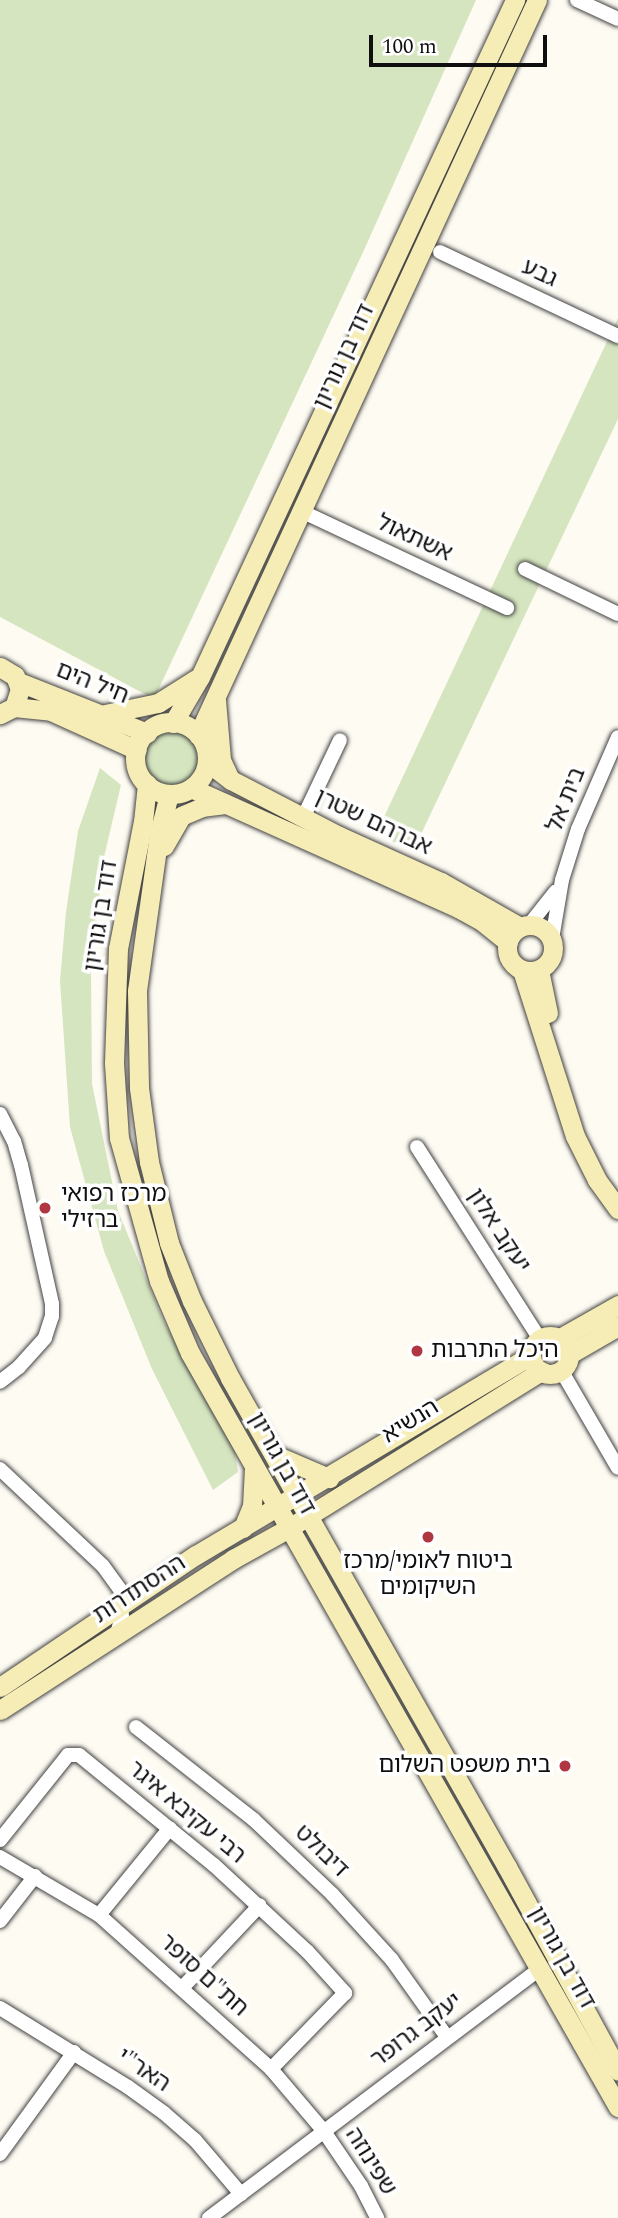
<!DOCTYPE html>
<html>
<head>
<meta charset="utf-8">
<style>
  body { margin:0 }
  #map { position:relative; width:618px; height:2218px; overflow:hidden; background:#fefbf3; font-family:Spectral,"Noto Sans Hebrew",serif }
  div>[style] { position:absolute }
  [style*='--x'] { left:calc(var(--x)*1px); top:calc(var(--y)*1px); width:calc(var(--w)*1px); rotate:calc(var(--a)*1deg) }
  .green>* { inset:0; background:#d5e5bf }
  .round { border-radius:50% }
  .roads { filter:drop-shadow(0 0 2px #424242) drop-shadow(0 0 2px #424242) }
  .street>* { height:14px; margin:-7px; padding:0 7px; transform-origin:7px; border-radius:7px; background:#fff }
  .secondary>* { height:19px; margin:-9.5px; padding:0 9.5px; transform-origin:9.5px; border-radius:9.5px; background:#f6ecb5 }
  .secondary>.ring { margin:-9.5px; padding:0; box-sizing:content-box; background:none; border:19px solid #f6ecb5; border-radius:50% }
  .dots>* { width:19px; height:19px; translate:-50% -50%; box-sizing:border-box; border:4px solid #fff; border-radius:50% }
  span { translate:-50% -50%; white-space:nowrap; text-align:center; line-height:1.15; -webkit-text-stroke:7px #fff; paint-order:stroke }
  .street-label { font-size:23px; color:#0f0f0f }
  .poi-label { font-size:23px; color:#0f0f0f }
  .left { translate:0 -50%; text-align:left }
  .right { translate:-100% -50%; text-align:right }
  .scale { position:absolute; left:369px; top:35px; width:178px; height:32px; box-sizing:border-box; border:4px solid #0f0f0f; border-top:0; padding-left:9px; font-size:21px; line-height:24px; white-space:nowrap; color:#0f0f0f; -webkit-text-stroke:5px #fff; paint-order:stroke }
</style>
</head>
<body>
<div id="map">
  <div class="green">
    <i style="clip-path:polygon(0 0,476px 0,364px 250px,154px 699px,0 617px)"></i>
    <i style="clip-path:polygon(618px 318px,618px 419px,413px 851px,376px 834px)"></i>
    <i class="round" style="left:144px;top:729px;width:58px;height:58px"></i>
    <i style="clip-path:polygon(100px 768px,121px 785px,104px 857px,91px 972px,92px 1084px,118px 1211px,163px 1320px,235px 1452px,238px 1472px,213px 1490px,152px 1369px,104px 1251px,70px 1127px,60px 981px,66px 912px,78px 831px)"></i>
  </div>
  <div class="roads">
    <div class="street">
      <i style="--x:577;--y:0;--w:45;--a:24.9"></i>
      <i style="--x:440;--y:252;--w:197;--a:25.3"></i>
      <i style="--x:301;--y:511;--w:228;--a:25.2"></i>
      <i style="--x:525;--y:569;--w:103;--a:25.8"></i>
      <i style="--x:303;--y:818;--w:86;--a:-64.6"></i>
      <i style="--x:529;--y:925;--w:43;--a:-51.5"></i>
      <i style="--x:552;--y:939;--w:60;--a:-80.4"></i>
      <i style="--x:562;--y:880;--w:53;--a:-72.6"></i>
      <i style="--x:578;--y:829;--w:100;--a:-66.5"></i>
      <i style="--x:0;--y:1114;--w:30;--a:63"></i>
      <i style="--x:14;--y:1141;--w:25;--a:74"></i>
      <i style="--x:21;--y:1165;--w:142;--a:77.4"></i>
      <i style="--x:52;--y:1304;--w:12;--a:90"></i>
      <i style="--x:52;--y:1316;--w:23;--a:108"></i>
      <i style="--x:45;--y:1338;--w:39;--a:132"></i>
      <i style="--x:19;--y:1367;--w:24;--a:142"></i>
      <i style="--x:417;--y:1147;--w:228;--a:57.4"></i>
      <i style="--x:561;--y:1370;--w:113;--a:59.8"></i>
      <i style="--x:0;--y:1469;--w:141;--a:43.3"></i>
      <i style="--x:103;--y:1566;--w:31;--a:54"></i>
      <i style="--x:121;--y:1591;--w:26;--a:88"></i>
      <i style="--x:122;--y:1617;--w:17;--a:107"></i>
      <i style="--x:136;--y:1727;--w:149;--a:38.2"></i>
      <i style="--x:253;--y:1819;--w:109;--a:43.5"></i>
      <i style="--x:332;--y:1894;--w:89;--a:47.7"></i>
      <i style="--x:392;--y:1960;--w:95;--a:54.5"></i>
      <i style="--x:0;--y:1840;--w:109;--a:-51.3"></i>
      <i style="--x:68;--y:1755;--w:11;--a:0"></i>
      <i style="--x:79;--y:1755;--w:174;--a:39.2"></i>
      <i style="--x:214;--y:1865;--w:127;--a:42.8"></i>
      <i style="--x:307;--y:1951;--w:57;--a:47.9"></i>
      <i style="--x:345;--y:1993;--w:106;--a:134.2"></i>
      <i style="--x:0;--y:1857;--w:115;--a:30.4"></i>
      <i style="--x:99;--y:1915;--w:231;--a:41.8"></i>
      <i style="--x:271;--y:2069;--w:80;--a:49.6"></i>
      <i style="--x:323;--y:2130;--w:68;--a:55.8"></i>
      <i style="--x:361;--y:2186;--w:36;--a:63"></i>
      <i style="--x:99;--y:1915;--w:112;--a:-50.8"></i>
      <i style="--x:0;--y:1921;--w:57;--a:-52.1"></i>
      <i style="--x:183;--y:1987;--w:112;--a:-46.8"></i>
      <i style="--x:0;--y:2008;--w:150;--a:31.7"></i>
      <i style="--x:128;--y:2087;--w:44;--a:35.8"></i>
      <i style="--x:164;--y:2113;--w:41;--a:41.1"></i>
      <i style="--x:195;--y:2140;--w:71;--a:49.6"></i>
      <i style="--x:0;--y:2154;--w:126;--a:-54"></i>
      <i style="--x:209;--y:2218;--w:412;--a:-37"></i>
    </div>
    <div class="secondary">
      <i style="--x:0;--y:667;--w:17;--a:31"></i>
      <i style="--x:15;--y:676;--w:14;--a:69"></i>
      <i style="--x:20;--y:689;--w:19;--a:108"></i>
      <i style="--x:14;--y:707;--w:16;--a:153"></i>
      <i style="--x:19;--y:682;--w:138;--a:21.7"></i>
      <i style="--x:216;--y:700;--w:60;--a:85.2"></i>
      <i style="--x:221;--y:760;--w:21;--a:65"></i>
      <i style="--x:14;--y:707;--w:37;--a:6"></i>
      <i style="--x:51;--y:711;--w:94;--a:24.4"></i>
      <i style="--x:105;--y:714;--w:54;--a:-11.7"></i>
      <i style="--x:158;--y:703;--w:45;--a:-32.3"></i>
      <i class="ring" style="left:135px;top:722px;width:53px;height:53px"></i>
      <i style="--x:173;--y:723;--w:53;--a:-59.6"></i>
      <i style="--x:200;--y:677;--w:747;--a:-65.05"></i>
      <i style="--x:198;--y:735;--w:809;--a:-65.24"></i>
      <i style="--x:207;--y:762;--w:30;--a:37"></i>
      <i style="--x:231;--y:780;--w:122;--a:27.4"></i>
      <i style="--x:339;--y:836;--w:112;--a:24.3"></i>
      <i style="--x:441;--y:882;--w:91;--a:29.7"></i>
      <i style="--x:147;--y:784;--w:37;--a:96"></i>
      <i style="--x:143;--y:821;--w:129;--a:101.1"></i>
      <i style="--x:118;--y:948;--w:115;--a:92"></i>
      <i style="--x:114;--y:1063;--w:75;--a:86.2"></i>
      <i style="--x:119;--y:1138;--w:148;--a:74.4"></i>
      <i style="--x:159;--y:1281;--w:78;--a:66.7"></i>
      <i style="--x:190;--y:1353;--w:867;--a:60.42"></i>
      <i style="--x:191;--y:788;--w:293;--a:24.2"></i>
      <i style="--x:458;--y:908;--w:29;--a:29"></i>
      <i style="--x:483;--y:922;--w:32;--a:39"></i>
      <i style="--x:169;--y:794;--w:41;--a:104"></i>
      <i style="--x:159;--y:834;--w:159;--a:98"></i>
      <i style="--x:137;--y:991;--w:97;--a:88.8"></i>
      <i style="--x:139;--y:1088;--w:75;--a:82.3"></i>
      <i style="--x:149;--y:1162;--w:83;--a:76.1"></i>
      <i style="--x:169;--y:1243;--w:62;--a:68.4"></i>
      <i style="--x:192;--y:1301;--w:86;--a:63.7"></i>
      <i style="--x:230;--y:1378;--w:562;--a:60.47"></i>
      <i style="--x:507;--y:1867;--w:232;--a:61.4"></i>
      <i style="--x:164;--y:846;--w:34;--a:-60"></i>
      <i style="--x:181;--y:816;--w:23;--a:-23"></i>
      <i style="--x:202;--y:807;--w:24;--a:-7"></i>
      <i class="ring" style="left:507px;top:925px;width:27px;height:27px"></i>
      <i style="--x:522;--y:970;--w:174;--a:72.3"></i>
      <i style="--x:575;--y:1136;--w:49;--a:63.4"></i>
      <i style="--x:597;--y:1180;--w:36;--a:54"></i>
      <i style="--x:539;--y:970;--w:44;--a:78.2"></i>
      <i class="ring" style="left:531px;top:1336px;width:19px;height:19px"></i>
      <i style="--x:560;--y:1338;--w:67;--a:-29.6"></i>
      <i style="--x:568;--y:1355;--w:58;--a:-30.1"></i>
      <i style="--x:275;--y:1455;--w:59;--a:23.1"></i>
      <i style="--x:243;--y:1528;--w:24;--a:-68"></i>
      <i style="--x:252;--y:1506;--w:37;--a:-87"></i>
      <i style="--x:0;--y:1687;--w:236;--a:-34"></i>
      <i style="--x:196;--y:1555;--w:390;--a:-30.8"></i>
      <i style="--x:0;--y:1710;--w:278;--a:-32.9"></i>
      <i style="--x:233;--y:1559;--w:64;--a:-29"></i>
      <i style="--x:289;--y:1528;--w:297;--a:-31.9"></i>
    </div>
  </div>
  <div class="dots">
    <i style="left:45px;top:1208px;background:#b03642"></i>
    <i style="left:417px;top:1351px;background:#b03642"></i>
    <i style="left:428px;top:1537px;background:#b03642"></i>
    <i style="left:565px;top:1766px;background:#b03642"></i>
  </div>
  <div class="street-label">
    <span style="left:539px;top:274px;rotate:25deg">גבע</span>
    <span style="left:345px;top:357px;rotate:-65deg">דוד בן גוריון</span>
    <span style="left:414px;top:539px;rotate:25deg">אשתאול</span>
    <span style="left:92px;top:684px;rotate:22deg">חיל הים</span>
    <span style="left:567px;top:800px;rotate:-68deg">בית אל</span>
    <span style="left:373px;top:823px;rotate:25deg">אברהם שטרן</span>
    <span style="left:102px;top:916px;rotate:-81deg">דוד בן גוריון</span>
    <span style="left:498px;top:1231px;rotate:57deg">יעקב אלון</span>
    <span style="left:411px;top:1422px;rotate:-32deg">הנשיא</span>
    <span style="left:281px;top:1464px;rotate:61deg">דוד בן גוריון</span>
    <span style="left:140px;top:1590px;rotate:-33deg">ההסתדרות</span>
    <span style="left:186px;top:1813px;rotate:40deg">רבי עקיבא איגר</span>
    <span style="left:321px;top:1852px;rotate:44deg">דיבולט</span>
    <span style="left:561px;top:1958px;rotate:61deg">דוד בן גוריון</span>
    <span style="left:203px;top:1976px;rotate:42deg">חת"ם סופר</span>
    <span style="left:417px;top:2031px;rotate:-37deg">יעקב גרופר</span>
    <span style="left:143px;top:2071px;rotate:34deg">האר"י</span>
    <span style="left:370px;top:2162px;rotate:58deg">שפינוזה</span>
  </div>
  <div class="poi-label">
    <span class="left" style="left:61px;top:1208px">מרכז רפואי<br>ברזילי</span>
    <span class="left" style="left:431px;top:1351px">היכל התרבות</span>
    <span style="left:428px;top:1575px">ביטוח לאומי/מרכז<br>השיקומים</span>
    <span class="right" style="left:551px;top:1766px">בית משפט השלום</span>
  </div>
  <div class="scale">100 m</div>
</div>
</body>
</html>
